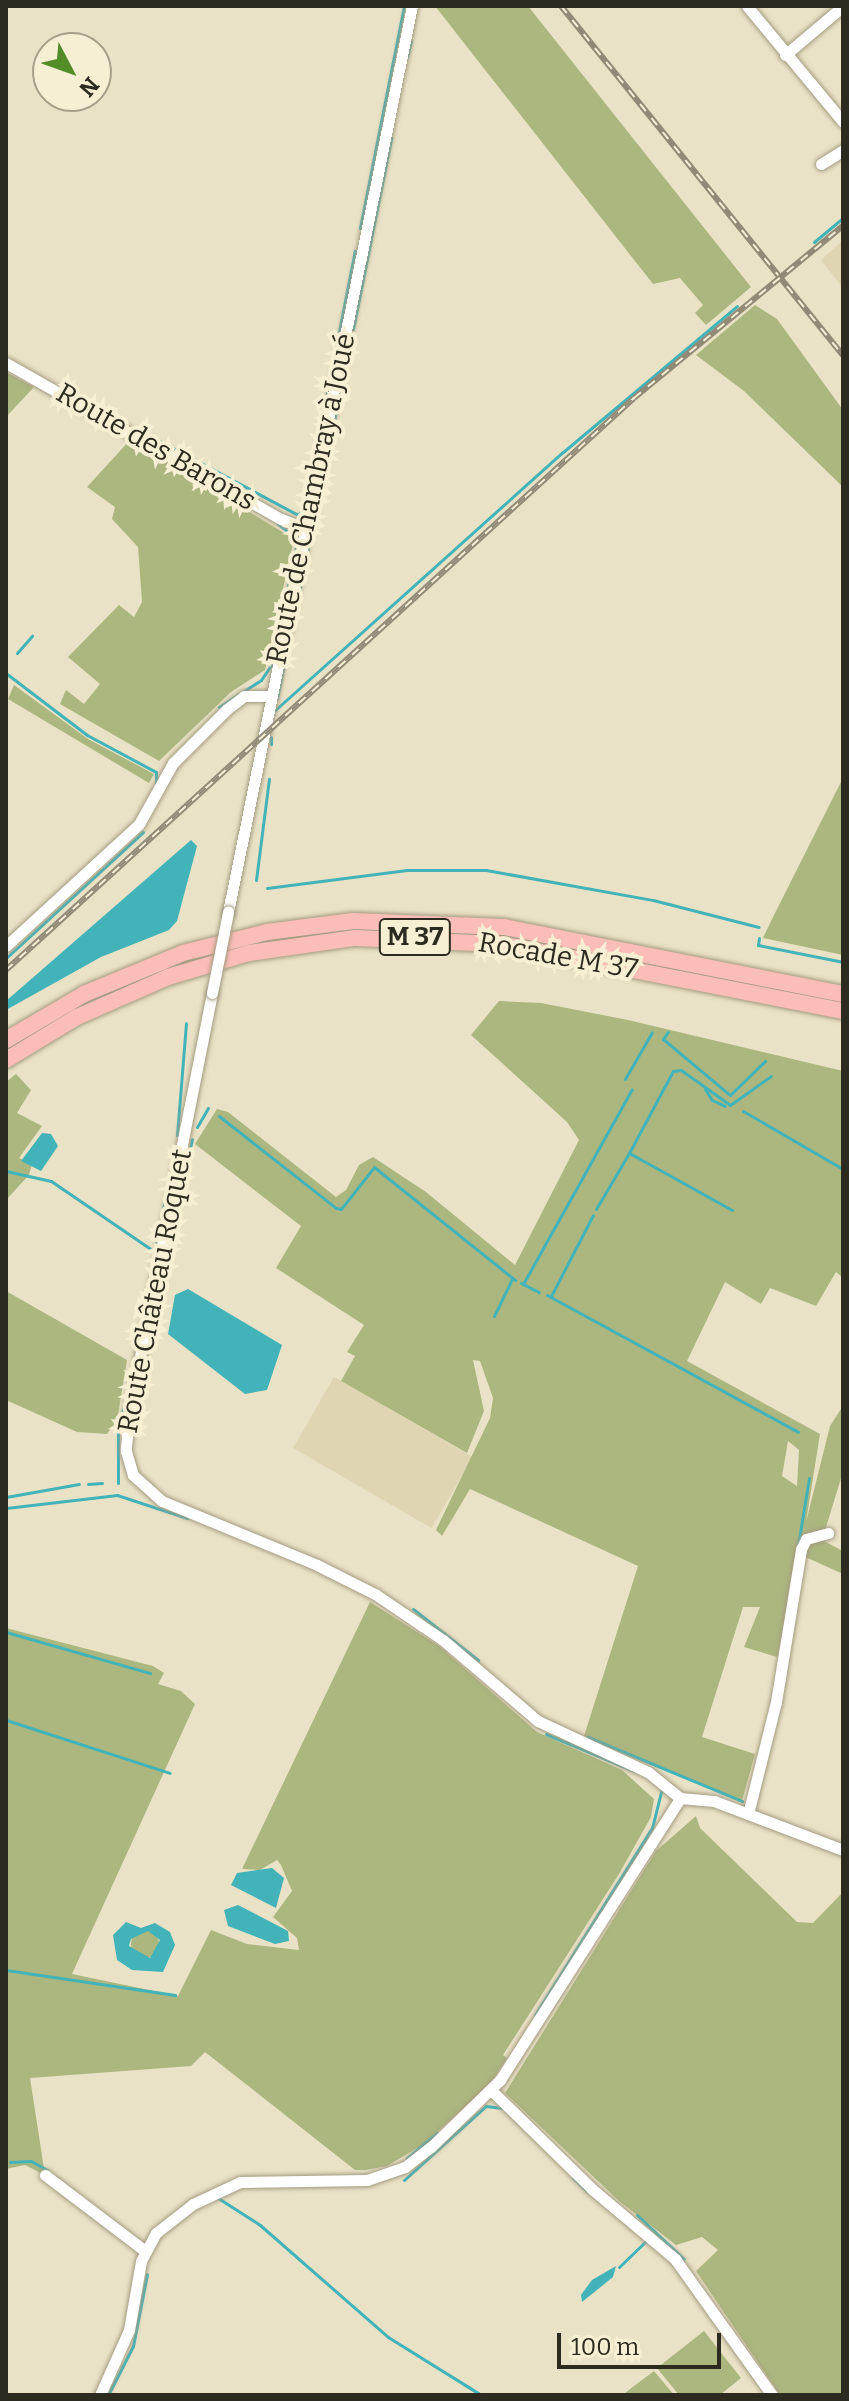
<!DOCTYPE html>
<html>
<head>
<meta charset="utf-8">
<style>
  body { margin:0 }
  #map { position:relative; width:849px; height:2401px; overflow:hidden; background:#eae2c6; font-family:Bitter,serif }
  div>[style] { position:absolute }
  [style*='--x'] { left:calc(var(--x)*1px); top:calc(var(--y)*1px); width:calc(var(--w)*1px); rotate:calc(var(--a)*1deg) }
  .built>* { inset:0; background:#dfd5b2; transform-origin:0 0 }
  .green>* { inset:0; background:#acb77f }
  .round { border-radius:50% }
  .water>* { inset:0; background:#42b3b9 }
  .stream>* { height:3px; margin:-1.5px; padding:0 1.5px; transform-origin:1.5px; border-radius:1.5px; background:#42b3b9 }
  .roads { filter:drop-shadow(0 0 2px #a39b81) drop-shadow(0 0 2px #a39b81) }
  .minor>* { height:11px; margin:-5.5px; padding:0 5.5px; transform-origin:5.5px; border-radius:5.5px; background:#fff }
  .highway>* { height:16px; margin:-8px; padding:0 8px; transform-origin:8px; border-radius:8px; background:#fbbdb7 }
  .rail>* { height:6px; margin-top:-3px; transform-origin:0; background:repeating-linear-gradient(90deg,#f7efd3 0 9px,#908a77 0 18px); box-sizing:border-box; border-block:2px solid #908a77 }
  .bridges { filter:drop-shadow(0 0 2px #a39b81) drop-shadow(0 0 2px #a39b81) }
  .minor-bridge>* { height:11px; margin:-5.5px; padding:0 5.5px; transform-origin:5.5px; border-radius:5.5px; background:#fff }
  span { translate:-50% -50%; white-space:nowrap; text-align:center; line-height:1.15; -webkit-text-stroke:8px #f7efd3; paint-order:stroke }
  .shield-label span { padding:2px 6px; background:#f7efd3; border:2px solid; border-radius:6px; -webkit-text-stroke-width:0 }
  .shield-label { font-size:26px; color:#2d2a1f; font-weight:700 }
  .street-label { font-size:28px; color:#2d2a1f }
  .frame { position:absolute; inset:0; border:8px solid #2d2a1f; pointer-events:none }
  .north { position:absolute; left:32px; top:32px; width:80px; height:80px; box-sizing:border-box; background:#f7efd3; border:2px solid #a6a08b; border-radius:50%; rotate:131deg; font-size:22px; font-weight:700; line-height:32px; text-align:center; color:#2d2a1f }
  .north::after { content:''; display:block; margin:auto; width:28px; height:36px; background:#538d2a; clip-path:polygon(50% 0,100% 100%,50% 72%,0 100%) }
  .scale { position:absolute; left:557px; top:2333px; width:164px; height:36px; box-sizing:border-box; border:4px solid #2d2a1f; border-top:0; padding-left:10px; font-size:24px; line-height:28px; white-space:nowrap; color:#2d2a1f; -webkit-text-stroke:6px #f7efd3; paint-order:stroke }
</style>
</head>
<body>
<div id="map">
  <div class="built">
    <i style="clip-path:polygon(843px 240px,843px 288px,821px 260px)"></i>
    <i style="left:334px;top:1377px;width:160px;height:82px;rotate:30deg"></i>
  </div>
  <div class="green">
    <i style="clip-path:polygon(435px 6px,528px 6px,751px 287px,706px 325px,695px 313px,703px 305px,680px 278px,653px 284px)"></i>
    <i style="clip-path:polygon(755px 305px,777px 319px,843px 410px,843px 487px,744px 391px,696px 355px)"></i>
    <i style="clip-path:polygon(6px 372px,34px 387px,6px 417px)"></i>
    <i style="clip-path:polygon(130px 440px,294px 539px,265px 670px,231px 692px,159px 761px,60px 704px,66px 690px,84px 704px,100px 684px,68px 657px,119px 605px,134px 617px,142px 602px,138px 547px,112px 519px,115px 507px,87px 487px)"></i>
    <i style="clip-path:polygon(14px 685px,88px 739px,154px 774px,149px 783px,8px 699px)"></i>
    <i style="clip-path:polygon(843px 778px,843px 955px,763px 938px,773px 917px)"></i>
    <i style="clip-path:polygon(evenodd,499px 1001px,541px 1003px,628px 1020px,843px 1071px,843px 1278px,836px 1272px,816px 1306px,770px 1288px,761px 1304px,725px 1282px,687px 1361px,820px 1434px,806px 1522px,830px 1426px,843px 1406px,843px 1472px,822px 1540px,843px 1551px,843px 1574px,801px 1555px,777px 1657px,744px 1647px,760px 1607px,743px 1607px,702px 1737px,755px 1754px,742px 1801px,584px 1736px,638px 1566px,470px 1489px,442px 1536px,436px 1530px,490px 1418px,493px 1398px,480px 1361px,473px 1360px,484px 1411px,467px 1453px,341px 1381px,355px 1356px,347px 1352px,364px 1325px,276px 1268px,301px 1226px,195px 1144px,217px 1109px,228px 1112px,336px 1197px,346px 1190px,359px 1165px,373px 1157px,426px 1192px,515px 1265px,579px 1140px,567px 1122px,471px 1035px,499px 1001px,788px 1441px,799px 1450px,797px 1486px,782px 1476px,788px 1441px)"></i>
    <i style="clip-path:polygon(16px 1074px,31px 1090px,17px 1113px,42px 1126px,19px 1158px,32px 1164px,29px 1175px,6px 1200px,6px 1082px)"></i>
    <i style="clip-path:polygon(6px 1291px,127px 1360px,117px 1421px,107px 1434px,77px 1432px,6px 1400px)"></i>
    <i style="clip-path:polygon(370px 1602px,439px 1646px,537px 1732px,622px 1770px,654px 1799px,651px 1817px,619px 1874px,503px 2055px,507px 2058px,490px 2084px,424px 2144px,387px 2166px,366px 2170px,355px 2170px,205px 2052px,191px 2066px,30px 2078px,45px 2175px,25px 2165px,6px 2169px,6px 1628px,153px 1666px,164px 1673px,158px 1684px,181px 1691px,195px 1704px,72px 1974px,178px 1996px,211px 1930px,247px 1944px,299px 1950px,297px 1938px,273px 1917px,292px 1891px,281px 1865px,277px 1860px,260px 1870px,242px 1869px)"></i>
    <i style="clip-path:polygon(696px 1816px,700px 1828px,797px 1922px,813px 1923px,843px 1892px,843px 2395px,780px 2395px,696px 2271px,718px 2250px,702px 2237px,676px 2245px,619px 2201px,505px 2093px,656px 1851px)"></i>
    <i class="round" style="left:131px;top:1930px;width:28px;height:28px"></i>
    <i style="clip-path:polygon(704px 2331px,741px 2378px,720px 2395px,679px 2395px,657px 2368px)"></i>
    <i style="clip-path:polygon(654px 2371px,674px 2395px,623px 2395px,630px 2389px)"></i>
  </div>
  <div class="water">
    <i style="clip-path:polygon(191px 840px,197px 846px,177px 921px,169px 930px,101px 957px,6px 1010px,6px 1001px)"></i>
    <i style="clip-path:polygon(42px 1133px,51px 1134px,58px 1146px,41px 1171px,21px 1161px)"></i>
    <i style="clip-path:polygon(188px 1289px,282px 1345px,267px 1390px,245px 1394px,168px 1334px,175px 1295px)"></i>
    <i style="clip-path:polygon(272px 1868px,284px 1878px,276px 1908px,231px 1885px,237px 1873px)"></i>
    <i style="clip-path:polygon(238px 1905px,288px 1931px,289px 1941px,275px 1944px,228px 1926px,224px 1910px)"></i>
    <i style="clip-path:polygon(evenodd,126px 1922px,141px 1928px,155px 1923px,170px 1932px,175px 1945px,163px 1972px,132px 1970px,117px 1960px,113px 1935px,126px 1922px,148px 1931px,160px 1940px,150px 1958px,129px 1946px,131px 1939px,148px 1931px)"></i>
    <i style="clip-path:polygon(616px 2266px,613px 2277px,582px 2302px,581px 2295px,592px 2280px)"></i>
  </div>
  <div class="stream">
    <i style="--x:407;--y:57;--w:16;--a:-76"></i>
    <i style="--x:360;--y:228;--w:226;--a:-78.8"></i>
    <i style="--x:814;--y:242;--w:38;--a:-40"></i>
    <i style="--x:353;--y:329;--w:195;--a:-78.7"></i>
    <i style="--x:137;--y:429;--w:183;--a:28.1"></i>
    <i style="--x:298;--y:515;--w:12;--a:-55"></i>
    <i style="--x:305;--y:505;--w:259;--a:-78.9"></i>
    <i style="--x:17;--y:653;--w:23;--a:-49"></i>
    <i style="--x:7;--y:674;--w:101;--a:37.3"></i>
    <i style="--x:87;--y:735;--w:78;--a:28.2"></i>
    <i style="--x:156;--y:772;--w:12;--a:90"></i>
    <i style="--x:277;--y:698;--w:364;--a:-78.4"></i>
    <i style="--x:219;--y:707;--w:50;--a:-32.7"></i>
    <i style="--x:261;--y:680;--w:18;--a:-56"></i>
    <i style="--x:271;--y:665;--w:129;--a:-77.9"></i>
    <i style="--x:298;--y:539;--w:25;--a:-143"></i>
    <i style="--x:274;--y:711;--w:388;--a:-41.9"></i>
    <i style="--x:563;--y:452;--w:227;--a:-40"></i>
    <i style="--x:271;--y:744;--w:7;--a:-90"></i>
    <i style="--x:256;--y:880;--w:102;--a:-82.7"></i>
    <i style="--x:267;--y:888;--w:141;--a:-7.3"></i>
    <i style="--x:407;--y:870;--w:79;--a:0"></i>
    <i style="--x:486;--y:870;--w:170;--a:10.2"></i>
    <i style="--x:653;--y:900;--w:109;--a:14.3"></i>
    <i style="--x:759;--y:938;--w:7;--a:98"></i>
    <i style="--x:758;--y:945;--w:87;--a:11.3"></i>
    <i style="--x:6;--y:958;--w:186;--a:-42.6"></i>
    <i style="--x:668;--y:1032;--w:9;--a:126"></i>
    <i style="--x:663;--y:1039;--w:87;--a:39.9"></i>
    <i style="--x:730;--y:1095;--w:49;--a:-44.2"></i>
    <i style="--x:625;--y:1079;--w:54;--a:-60.1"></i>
    <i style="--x:705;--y:1089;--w:13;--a:58"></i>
    <i style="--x:712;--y:1100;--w:14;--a:25"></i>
    <i style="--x:743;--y:1111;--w:116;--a:30.1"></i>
    <i style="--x:219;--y:1116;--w:149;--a:38.2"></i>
    <i style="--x:336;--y:1208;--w:5;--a:11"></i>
    <i style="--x:341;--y:1209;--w:53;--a:-51.8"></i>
    <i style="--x:374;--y:1167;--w:181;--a:38.7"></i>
    <i style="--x:197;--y:1127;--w:22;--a:-60"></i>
    <i style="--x:177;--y:1135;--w:112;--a:-85.4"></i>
    <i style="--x:6;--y:1171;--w:46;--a:12.5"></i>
    <i style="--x:51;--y:1181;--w:126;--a:34.3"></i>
    <i style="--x:181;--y:1187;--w:49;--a:-77.1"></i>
    <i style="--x:596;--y:1209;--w:65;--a:-59.5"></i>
    <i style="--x:732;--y:1210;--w:118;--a:-151"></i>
    <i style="--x:629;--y:1153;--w:93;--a:-61.8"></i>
    <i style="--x:673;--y:1071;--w:8;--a:-7"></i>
    <i style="--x:681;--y:1070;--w:60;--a:35.5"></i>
    <i style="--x:730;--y:1105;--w:50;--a:-35.3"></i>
    <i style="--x:171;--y:1242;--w:35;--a:-78"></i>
    <i style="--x:521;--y:1283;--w:20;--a:27"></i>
    <i style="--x:523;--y:1284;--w:223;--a:-60.8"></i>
    <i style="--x:547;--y:1295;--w:286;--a:28.6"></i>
    <i style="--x:551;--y:1296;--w:91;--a:-62.6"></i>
    <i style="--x:494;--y:1316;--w:41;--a:-64.1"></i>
    <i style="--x:152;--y:1335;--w:81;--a:-78.6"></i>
    <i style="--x:137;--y:1346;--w:160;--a:-79.2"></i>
    <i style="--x:118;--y:1483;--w:50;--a:-90"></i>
    <i style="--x:118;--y:1433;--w:67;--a:-78"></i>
    <i style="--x:88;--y:1484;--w:14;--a:-4"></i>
    <i style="--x:6;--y:1497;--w:74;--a:-10.1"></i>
    <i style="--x:6;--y:1508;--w:112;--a:-6.7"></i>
    <i style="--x:117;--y:1495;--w:74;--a:18.2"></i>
    <i style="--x:798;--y:1545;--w:68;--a:-80.7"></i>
    <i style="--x:413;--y:1609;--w:83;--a:38.1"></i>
    <i style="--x:6;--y:1632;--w:150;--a:15.9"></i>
    <i style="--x:6;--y:1720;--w:172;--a:17.9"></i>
    <i style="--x:546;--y:1734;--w:95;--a:22.8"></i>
    <i style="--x:588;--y:1737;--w:167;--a:22.6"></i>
    <i style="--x:6;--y:1970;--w:171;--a:8.4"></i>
    <i style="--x:535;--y:2015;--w:221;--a:-58"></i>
    <i style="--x:652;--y:1828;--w:38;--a:-76"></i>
    <i style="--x:407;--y:2158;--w:39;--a:-40"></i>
    <i style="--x:10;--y:2162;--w:21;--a:-3"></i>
    <i style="--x:31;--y:2161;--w:18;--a:29"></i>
    <i style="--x:573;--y:2178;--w:21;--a:43"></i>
    <i style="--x:404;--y:2180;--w:110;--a:-42.1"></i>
    <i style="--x:486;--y:2106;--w:16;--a:7"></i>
    <i style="--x:218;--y:2198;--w:50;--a:32.7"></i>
    <i style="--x:260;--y:2225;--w:170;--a:41.2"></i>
    <i style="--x:388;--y:2337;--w:110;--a:31.9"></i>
    <i style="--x:637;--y:2215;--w:64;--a:43.1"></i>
    <i style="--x:619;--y:2267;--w:40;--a:-44"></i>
    <i style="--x:108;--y:2395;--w:55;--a:-63"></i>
    <i style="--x:133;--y:2346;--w:73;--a:-79"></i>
  </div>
  <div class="roads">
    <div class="minor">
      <i style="--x:747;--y:6;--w:151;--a:50.4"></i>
      <i style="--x:785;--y:55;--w:76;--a:-40.2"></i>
      <i style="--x:821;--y:164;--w:26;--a:-32"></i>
      <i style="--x:6;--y:363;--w:316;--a:29.6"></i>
      <i style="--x:281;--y:519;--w:28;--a:21"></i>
      <i style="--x:228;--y:912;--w:924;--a:-78.52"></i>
      <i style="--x:6;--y:946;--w:180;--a:-42.5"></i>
      <i style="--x:139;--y:824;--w:70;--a:-60.9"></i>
      <i style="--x:173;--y:763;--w:76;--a:-45"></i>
      <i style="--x:227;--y:709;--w:21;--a:-37"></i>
      <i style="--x:244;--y:696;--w:25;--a:0"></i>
      <i style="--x:212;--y:993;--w:428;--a:101.2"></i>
      <i style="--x:129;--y:1413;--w:38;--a:95"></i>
      <i style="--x:126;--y:1451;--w:25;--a:74"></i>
      <i style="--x:133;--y:1475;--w:39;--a:42"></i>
      <i style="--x:162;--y:1501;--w:168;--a:22.4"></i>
      <i style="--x:317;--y:1565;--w:65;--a:26.6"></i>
      <i style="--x:375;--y:1594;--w:82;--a:34.1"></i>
      <i style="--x:443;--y:1640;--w:125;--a:40.5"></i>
      <i style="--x:538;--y:1721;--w:121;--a:24.9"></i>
      <i style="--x:648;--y:1772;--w:41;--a:39.1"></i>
      <i style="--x:680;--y:1798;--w:34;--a:5"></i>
      <i style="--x:714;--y:1801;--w:138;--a:20.8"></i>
      <i style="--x:748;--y:1814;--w:115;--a:-76"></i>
      <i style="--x:776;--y:1702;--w:155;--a:-80.7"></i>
      <i style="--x:801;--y:1549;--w:11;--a:-63"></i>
      <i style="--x:806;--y:1539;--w:23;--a:-15"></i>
      <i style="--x:492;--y:2091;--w:140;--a:44.4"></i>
      <i style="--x:592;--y:2189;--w:109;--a:40.1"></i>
      <i style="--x:675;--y:2259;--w:167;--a:54.5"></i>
      <i style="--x:45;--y:2175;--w:126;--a:37.2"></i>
      <i style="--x:100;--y:2395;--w:71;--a:-66"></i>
      <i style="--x:129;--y:2330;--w:70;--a:-80.1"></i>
      <i style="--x:141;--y:2261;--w:32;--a:-62"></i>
      <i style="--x:156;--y:2233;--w:47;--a:-38.1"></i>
      <i style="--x:193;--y:2204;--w:52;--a:-25.1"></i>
      <i style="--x:240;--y:2182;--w:127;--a:-0.9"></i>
      <i style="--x:367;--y:2180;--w:40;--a:-18.9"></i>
      <i style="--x:405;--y:2167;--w:33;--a:-38"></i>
      <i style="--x:431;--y:2147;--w:96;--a:-44.2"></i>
      <i style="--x:500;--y:2080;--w:335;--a:-57.4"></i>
    </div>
    <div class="highway">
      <i style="--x:6;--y:1040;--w:91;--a:-30.5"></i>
      <i style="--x:84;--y:994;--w:107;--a:-22.5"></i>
      <i style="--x:183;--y:953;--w:87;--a:-14"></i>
      <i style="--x:267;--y:932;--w:87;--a:-7.3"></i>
      <i style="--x:353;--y:921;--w:151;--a:2.3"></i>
      <i style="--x:504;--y:927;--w:346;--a:11.2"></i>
      <i style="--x:6;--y:1060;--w:83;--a:-31.2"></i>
      <i style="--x:77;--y:1017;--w:99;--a:-23.7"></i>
      <i style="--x:168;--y:977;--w:84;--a:-16.5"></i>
      <i style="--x:249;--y:953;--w:107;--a:-8.1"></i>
      <i style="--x:355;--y:938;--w:146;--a:2.4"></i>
      <i style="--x:501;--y:944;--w:349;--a:11.1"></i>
    </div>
  </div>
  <div class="rail">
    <i style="--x:561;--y:6;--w:449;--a:51.1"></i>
    <i style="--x:6;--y:970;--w:849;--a:-42.33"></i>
    <i style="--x:634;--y:398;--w:271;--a:-39.5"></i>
  </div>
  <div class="bridges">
    <div class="minor-bridge">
      <i style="--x:212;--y:993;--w:83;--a:-78.8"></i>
    </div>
  </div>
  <div class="shield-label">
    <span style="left:415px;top:937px">M 37</span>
  </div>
  <div class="street-label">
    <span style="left:156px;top:447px;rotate:30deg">Route des Barons</span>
    <span style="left:311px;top:499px;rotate:-78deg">Route de Chambray à Joué</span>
    <span style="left:558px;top:956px;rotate:10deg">Rocade M 37</span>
    <span style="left:155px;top:1291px;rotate:-79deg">Route Château Roquet</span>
  </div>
  <div class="frame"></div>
  <div class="north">N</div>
  <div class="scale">100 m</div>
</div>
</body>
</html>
